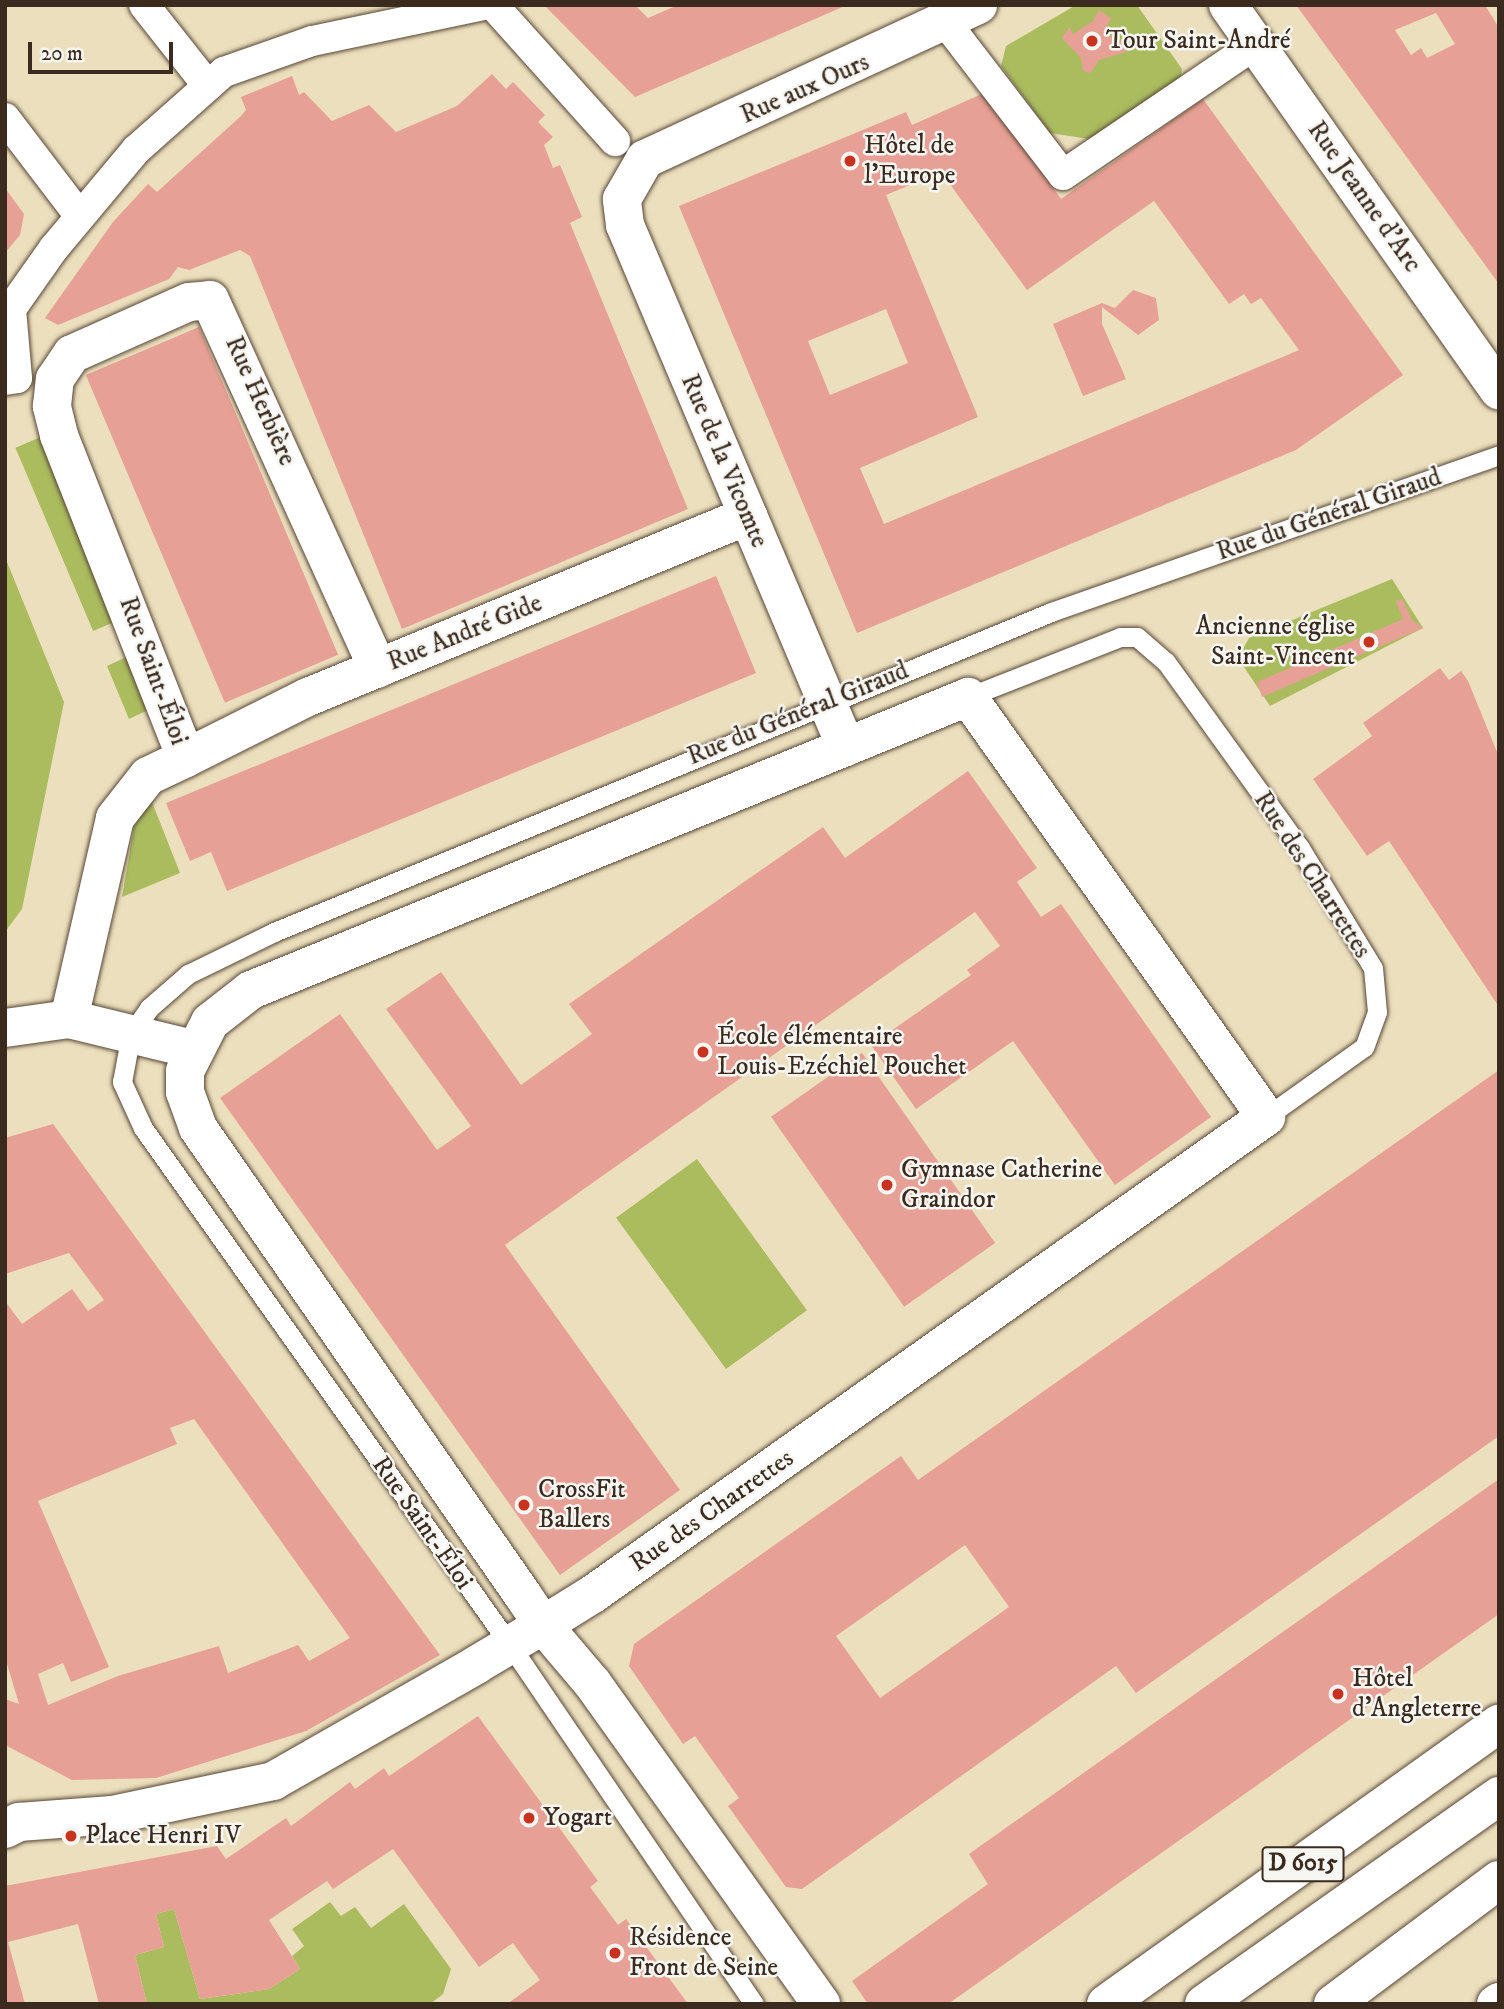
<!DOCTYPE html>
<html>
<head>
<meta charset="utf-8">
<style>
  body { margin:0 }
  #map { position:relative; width:1504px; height:2009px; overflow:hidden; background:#ecdfbd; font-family:"IM FELL DW Pica",serif }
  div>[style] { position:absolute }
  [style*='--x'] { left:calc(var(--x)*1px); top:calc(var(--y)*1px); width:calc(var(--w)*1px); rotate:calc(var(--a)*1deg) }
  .green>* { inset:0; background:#abbc5f; transform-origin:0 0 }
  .building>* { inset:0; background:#e7a095; transform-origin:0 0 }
  .roads { filter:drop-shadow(0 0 2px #564536) drop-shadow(0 0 2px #564536) }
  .service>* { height:19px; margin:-9.5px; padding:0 9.5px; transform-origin:9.5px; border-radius:9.5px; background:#fff }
  .pedestrian>* { height:30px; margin:-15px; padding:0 15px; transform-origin:15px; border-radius:15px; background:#fff }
  .minor>* { height:38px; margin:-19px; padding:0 19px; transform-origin:19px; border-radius:19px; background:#fff }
  .primary>* { height:38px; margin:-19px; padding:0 19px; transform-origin:19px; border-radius:19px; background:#fff }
  .dots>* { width:19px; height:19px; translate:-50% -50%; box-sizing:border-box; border:4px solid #f6f6f2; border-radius:50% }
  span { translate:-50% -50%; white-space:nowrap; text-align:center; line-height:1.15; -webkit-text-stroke:5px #f6f6f2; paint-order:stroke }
  .shield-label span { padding:2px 5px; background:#f6f6f2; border:2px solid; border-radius:5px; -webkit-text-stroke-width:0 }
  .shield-label { font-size:24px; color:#3b2a1e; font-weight:700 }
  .poi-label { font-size:26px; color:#3b2a1e }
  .left { translate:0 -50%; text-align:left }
  .right { translate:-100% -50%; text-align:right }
  .street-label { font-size:26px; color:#3b2a1e }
  .frame { position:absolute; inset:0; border:7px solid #3b2a1e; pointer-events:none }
  .scale { position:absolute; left:28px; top:42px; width:145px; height:32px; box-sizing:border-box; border:4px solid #3b2a1e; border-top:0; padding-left:9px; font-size:21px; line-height:24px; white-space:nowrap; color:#3b2a1e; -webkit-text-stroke:5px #f6f6f2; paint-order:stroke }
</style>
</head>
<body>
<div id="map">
  <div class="green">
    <i style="clip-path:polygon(1076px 5px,1137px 5px,1182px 69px,1180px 80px,1089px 139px,1050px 133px,1001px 66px,1006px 46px)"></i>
    <i style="left:43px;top:436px;width:199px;height:30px;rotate:67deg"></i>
    <i style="clip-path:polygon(5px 557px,64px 702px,22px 909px,5px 932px)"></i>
    <i style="clip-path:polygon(1392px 579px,1423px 628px,1270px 706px,1238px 658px,1249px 638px)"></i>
    <i style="clip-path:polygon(135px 653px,148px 710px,129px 719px,107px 666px)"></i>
    <i style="clip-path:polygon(150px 797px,180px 873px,122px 897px,134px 827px)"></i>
    <i style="left:697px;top:1159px;width:187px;height:100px;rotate:54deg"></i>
    <i style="clip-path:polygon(330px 1902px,341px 1916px,355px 1907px,371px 1928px,404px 1904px,451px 1969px,443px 1994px,430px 2004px,147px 2004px,135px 1955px,164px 1947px,156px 1914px,174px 1909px,200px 1999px,269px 1989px,300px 1969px,292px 1956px,304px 1946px,292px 1929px)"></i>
  </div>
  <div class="building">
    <i style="clip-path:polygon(544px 5px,635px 5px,648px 18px,678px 5px,847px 5px,635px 97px)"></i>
    <i style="clip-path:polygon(evenodd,1296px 5px,1485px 5px,1499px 28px,1499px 284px,1296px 5px,1436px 13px,1455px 44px,1427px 58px,1421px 48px,1411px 55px,1395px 30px,1436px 13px)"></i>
    <i style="clip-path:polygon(1099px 10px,1111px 18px,1106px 28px,1111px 37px,1128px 44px,1126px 52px,1099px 60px,1091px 73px,1083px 71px,1081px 58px,1062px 38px,1069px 27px,1073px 34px,1093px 21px)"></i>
    <i style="clip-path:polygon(492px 74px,506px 89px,513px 82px,545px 115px,538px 122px,553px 137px,544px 145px,553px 168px,560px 165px,582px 217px,570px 223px,688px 509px,402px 629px,250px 256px,240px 250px,189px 270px,178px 267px,169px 279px,58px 325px,45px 318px,113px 222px,148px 184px,157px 192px,241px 116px,246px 110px,241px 97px,292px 76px,299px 95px,304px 92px,332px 121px,369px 105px,396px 132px,457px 106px)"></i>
    <i style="clip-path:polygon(evenodd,984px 93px,1061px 199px,1203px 99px,1403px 375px,1296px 450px,857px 633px,679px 206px,906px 112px,912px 125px,984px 93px,941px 172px,1027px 290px,1154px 201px,1229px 304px,1244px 294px,1251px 304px,1261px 298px,1299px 350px,884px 524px,860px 468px,978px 417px,886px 195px,941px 172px,984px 93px,886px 309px,908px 363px,830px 395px,808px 341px,886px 309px)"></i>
    <i style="clip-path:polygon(5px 188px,24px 214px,20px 235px,5px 253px)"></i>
    <i style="clip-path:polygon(1133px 290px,1156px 298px,1159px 320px,1138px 335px,1102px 307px,1102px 324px,1126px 379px,1083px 396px,1053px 324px,1102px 303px,1115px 308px)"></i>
    <i style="left:199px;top:327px;width:356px;height:123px;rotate:67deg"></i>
    <i style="clip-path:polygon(716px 576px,756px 673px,227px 891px,211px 852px,190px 861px,166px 803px)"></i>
    <i style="clip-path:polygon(1402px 599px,1412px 620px,1423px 628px,1262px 697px,1257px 682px,1403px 619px,1396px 601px)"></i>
    <i style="clip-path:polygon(1440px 668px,1449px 680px,1461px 671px,1468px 681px,1499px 757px,1499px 1007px,1389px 841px,1367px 856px,1313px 779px,1372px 736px,1363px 723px)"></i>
    <i style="clip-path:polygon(968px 771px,1037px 868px,1017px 882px,1041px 917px,1061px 904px,1211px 1117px,1115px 1185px,1013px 1041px,916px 1109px,871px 1045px,971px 975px,967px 970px,1000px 946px,975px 912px,505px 1245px,680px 1490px,560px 1575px,220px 1098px,340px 1014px,437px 1150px,471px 1126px,386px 1009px,441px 972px,521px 1085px,592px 1034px,569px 1004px,823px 827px,845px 858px)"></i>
    <i style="left:862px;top:1053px;width:232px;height:111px;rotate:55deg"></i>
    <i style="clip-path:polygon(evenodd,1499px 1070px,1499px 1436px,1136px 1693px,1116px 1666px,802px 1889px,786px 1887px,728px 1806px,739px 1798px,695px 1736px,683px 1744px,629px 1666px,634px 1644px,901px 1456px,918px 1480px,1499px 1070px,965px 1545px,1009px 1607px,880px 1698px,836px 1636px,965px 1545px)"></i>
    <i style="clip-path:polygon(evenodd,53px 1124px,440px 1655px,306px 1731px,156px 1778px,72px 1780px,5px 1745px,5px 1699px,19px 1704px,5px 1657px,5px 1301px,22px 1324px,72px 1289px,88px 1311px,104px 1300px,69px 1253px,5px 1274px,5px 1138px,53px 1124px,194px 1419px,350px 1638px,309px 1661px,298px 1645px,228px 1673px,219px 1646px,118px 1676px,48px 1705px,38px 1674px,63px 1663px,71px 1682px,109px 1667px,38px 1501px,177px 1444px,170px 1428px,194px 1419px)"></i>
    <i style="clip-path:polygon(1499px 1479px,1499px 1614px,948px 2004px,868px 2004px,852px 1981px,988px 1884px,969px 1854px)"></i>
    <i style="clip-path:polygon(478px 1716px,598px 1881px,590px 1887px,618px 1925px,626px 1919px,688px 2004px,507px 2004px,540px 1980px,528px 1964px,513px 1943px,479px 1967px,393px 1849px,333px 1889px,327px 1881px,269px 1920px,300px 1969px,269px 1989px,200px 1999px,174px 1909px,156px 1914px,164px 1947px,135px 1955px,147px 2004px,99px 2004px,78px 1924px,8px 1942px,25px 2004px,5px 2004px,5px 1886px,217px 1846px,226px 1859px,286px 1818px,291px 1826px,350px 1782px,355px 1789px,384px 1768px,389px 1776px)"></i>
  </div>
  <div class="roads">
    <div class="service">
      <i style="--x:968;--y:697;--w:163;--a:-21.5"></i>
      <i style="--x:1120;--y:637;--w:17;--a:0"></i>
      <i style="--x:1137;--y:637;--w:38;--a:41"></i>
      <i style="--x:1166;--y:662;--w:229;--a:54.2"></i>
      <i style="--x:1300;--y:848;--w:140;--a:58.7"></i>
      <i style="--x:1373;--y:968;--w:44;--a:84.8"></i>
      <i style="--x:1377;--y:1012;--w:37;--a:110"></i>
      <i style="--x:1364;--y:1047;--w:120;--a:144.5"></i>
      <i style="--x:754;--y:2004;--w:434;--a:-124.2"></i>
      <i style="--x:510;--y:1645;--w:634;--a:-125.37"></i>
      <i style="--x:143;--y:1128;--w:51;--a:-114.5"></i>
      <i style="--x:122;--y:1082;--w:49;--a:-79.4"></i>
      <i style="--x:131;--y:1034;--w:32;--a:-55"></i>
      <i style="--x:149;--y:1008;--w:52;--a:-41.1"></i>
      <i style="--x:188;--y:974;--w:96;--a:-26"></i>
      <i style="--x:274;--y:932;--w:840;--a:-22.38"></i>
      <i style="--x:1051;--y:612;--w:475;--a:-19.3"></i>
    </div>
    <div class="pedestrian">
      <i style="--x:144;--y:5;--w:103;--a:51.7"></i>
      <i style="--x:493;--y:5;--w:183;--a:48.1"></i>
      <i style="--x:947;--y:24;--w:190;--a:52.5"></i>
      <i style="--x:1063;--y:175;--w:233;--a:-34.2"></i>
      <i style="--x:5;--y:118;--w:122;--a:52.7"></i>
      <i style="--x:5;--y:380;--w:12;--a:-9"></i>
      <i style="--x:17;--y:378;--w:69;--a:-95"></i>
      <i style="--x:11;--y:309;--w:75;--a:-54.8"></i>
      <i style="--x:54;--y:248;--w:128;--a:-50.1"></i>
      <i style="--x:136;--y:150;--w:118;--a:-41.6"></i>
      <i style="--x:224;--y:72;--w:93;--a:-19.4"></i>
      <i style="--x:312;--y:41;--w:176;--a:-11.8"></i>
    </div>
    <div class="minor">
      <i style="--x:1228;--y:5;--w:471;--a:54.9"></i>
      <i style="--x:846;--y:747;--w:567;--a:-112.95"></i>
      <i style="--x:625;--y:225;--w:26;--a:-97"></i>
      <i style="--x:622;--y:199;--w:46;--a:-60.1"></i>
      <i style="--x:645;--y:159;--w:367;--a:-24.8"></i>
      <i style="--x:186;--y:758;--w:136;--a:-26.6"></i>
      <i style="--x:308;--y:697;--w:476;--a:-22.4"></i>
      <i style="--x:69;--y:1019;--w:206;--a:-77.1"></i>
      <i style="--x:115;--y:818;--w:53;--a:-51.8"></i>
      <i style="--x:148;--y:776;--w:42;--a:-25.3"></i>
      <i style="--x:186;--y:758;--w:347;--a:-111.5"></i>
      <i style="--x:59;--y:435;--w:30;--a:-104"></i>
      <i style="--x:52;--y:406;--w:27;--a:-84"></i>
      <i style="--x:55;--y:379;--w:30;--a:-56"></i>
      <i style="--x:72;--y:354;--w:128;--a:-24"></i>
      <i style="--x:189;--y:302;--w:21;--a:-5"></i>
      <i style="--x:210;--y:300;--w:405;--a:65.5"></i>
      <i style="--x:5;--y:1028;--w:65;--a:-8"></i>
      <i style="--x:69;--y:1019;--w:127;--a:13.7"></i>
      <i style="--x:5;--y:1829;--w:16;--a:-27"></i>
      <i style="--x:19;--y:1822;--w:93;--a:-4.3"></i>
      <i style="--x:112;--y:1815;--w:165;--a:-11.9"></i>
      <i style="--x:273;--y:1781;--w:234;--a:-29.7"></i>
      <i style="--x:476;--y:1665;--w:78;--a:-30.8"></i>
      <i style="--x:543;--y:1625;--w:59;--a:-31.8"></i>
      <i style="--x:593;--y:1594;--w:825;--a:-35.33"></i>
      <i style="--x:1266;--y:1117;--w:515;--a:-125.36"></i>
      <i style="--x:968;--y:697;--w:775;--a:157.77"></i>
      <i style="--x:251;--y:990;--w:52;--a:142"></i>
      <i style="--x:210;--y:1022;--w:55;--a:117"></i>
      <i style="--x:185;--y:1071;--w:21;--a:90"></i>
      <i style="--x:185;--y:1092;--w:38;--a:70"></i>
      <i style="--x:198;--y:1128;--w:568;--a:55.19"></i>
      <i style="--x:522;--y:1594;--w:37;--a:56"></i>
      <i style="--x:543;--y:1625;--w:77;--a:49.7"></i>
      <i style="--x:593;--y:1684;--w:393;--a:54.5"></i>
    </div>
    <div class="primary">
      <i style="--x:1106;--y:2004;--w:483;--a:-35.5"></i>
      <i style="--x:1204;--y:2004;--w:361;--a:-35.2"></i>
      <i style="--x:1333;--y:2004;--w:207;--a:-36.8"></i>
      <i style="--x:1496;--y:2004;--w:4;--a:-34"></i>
    </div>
  </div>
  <div class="dots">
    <i style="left:1092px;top:41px;background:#c8321e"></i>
    <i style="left:850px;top:161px;background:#c8321e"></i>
    <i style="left:1369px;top:642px;background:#c8321e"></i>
    <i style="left:703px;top:1052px;background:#c8321e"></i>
    <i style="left:887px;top:1185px;background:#c8321e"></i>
    <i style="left:524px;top:1505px;background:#c8321e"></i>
    <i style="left:1338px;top:1694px;background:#c8321e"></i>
    <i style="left:529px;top:1818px;background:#c8321e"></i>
    <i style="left:71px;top:1836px;background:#c8321e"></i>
    <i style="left:615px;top:1953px;background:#c8321e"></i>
  </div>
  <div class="shield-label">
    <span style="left:1303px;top:1864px">D 6015</span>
  </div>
  <div class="poi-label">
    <span class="left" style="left:1106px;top:41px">Tour Saint-André</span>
    <span class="left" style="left:864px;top:161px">Hôtel de<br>l’Europe</span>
    <span class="right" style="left:1355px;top:642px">Ancienne église<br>Saint-Vincent</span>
    <span class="left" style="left:717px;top:1052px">École élémentaire<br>Louis-Ezéchiel Pouchet</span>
    <span class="left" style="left:901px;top:1185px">Gymnase Catherine<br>Graindor</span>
    <span class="left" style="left:538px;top:1505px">CrossFit<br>Ballers</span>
    <span class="left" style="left:1352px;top:1694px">Hôtel<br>d'Angleterre</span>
    <span class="left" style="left:543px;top:1818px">Yogart</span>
    <span class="left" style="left:85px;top:1836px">Place Henri IV</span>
    <span class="left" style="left:629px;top:1953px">Résidence<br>Front de Seine</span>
  </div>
  <div class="street-label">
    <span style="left:805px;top:89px;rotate:-24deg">Rue aux Ours</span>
    <span style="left:1364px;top:197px;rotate:55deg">Rue Jeanne d'Arc</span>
    <span style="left:260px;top:401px;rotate:66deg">Rue Herbière</span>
    <span style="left:724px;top:461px;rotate:67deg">Rue de la Vicomte</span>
    <span style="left:1329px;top:515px;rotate:-19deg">Rue du Général Giraud</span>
    <span style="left:465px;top:633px;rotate:-22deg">Rue André Gide</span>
    <span style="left:153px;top:671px;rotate:70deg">Rue Saint-Éloi</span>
    <span style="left:798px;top:714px;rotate:-22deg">Rue du Général Giraud</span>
    <span style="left:1312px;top:875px;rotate:57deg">Rue des Charrettes</span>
    <span style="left:712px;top:1511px;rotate:-35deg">Rue des Charrettes</span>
    <span style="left:422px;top:1523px;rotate:55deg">Rue Saint-Éloi</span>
  </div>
  <div class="frame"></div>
  <div class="scale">20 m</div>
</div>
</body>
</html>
